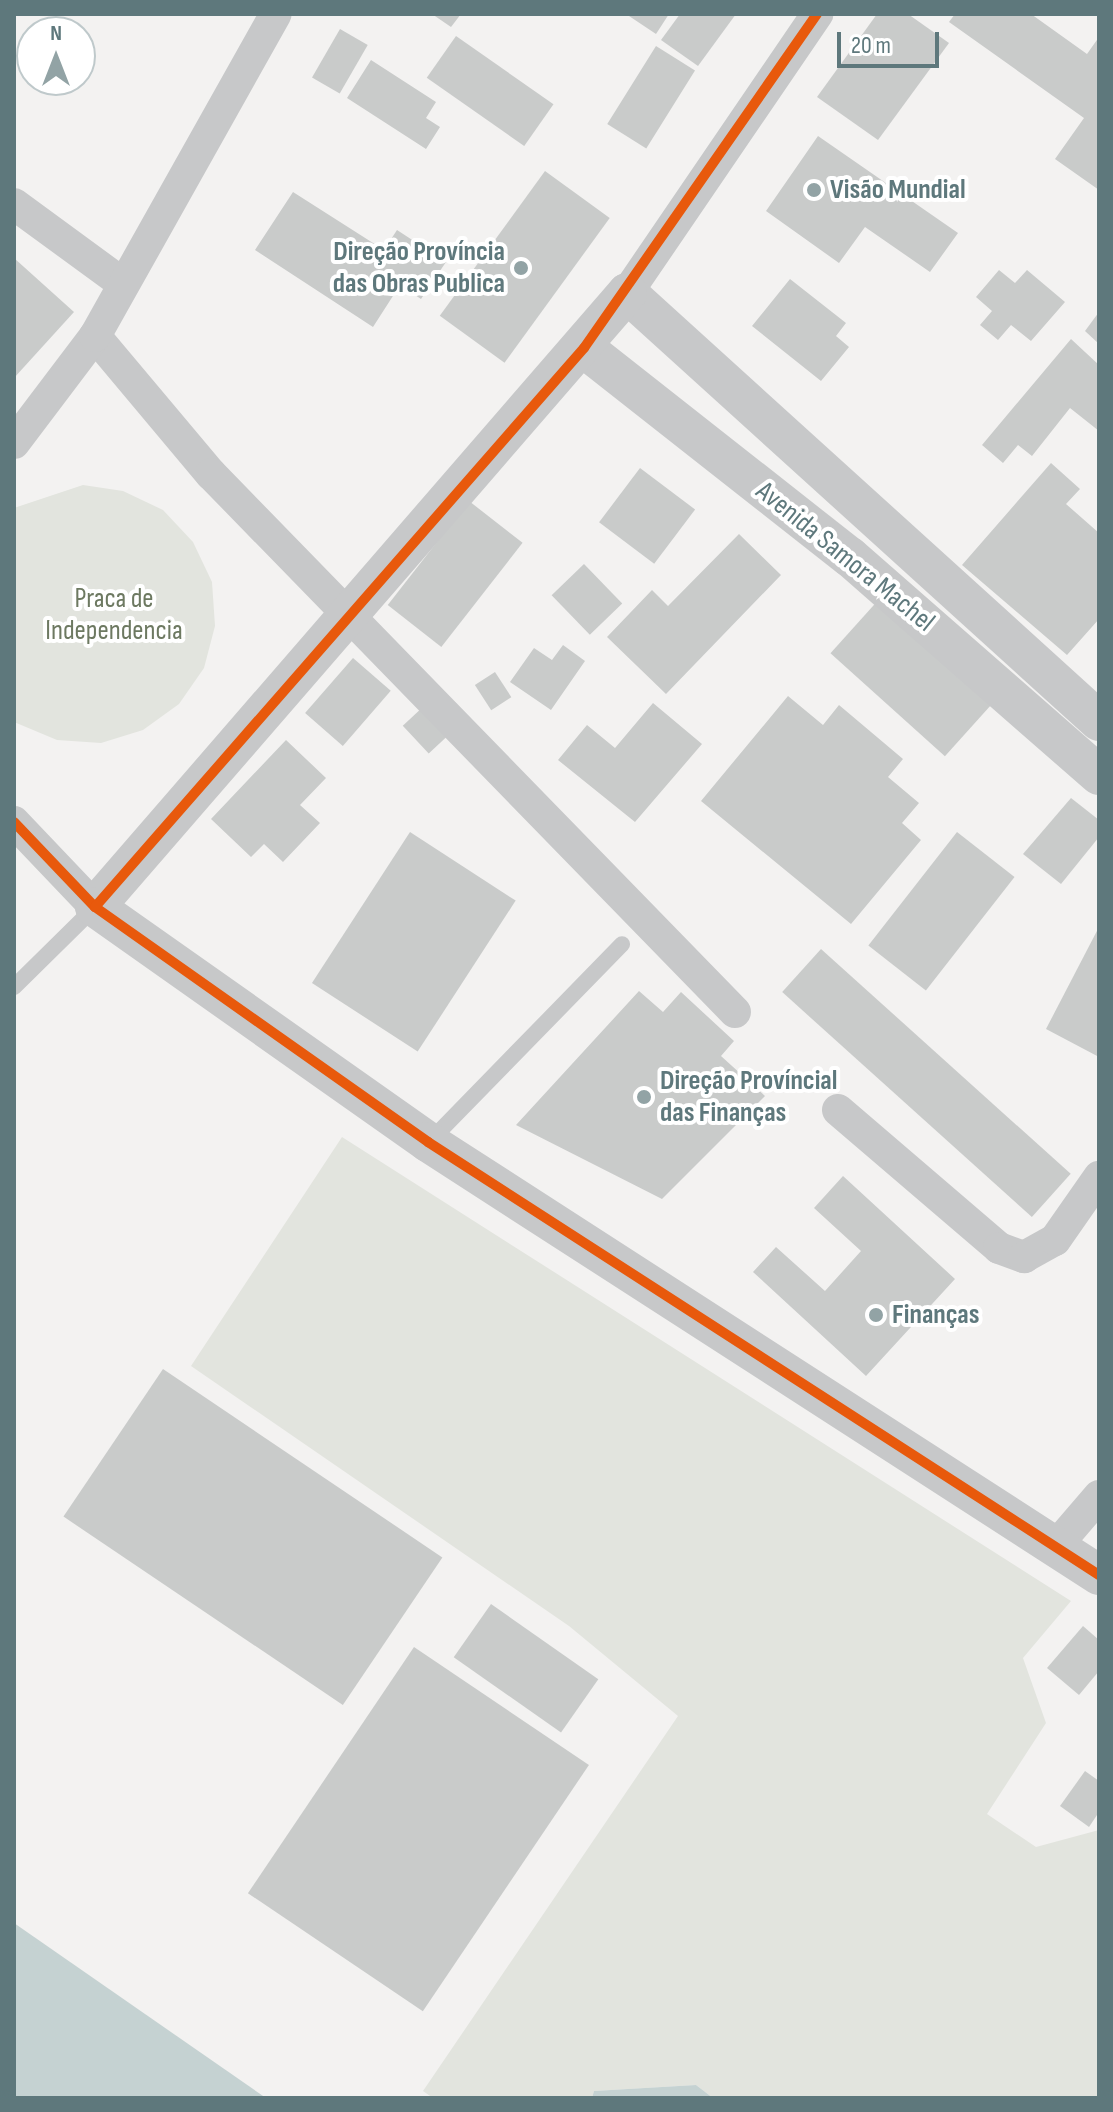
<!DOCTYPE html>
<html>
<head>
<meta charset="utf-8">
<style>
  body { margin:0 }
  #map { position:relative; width:1113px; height:2112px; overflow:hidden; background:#f3f2f1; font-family:"Sofia Sans Condensed",sans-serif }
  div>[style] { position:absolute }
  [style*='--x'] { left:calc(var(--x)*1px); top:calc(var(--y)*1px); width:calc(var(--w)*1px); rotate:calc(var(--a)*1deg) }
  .green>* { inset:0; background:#e2e4de }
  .water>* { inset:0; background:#c5d2d2 }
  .building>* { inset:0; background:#c9cbca; transform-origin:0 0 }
  .service>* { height:16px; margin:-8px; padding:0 8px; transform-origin:8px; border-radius:8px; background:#c7c8c9 }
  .minor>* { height:32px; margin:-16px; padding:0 16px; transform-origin:16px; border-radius:16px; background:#c7c8c9 }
  .tertiary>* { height:40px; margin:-20px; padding:0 20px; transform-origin:20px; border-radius:20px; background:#c7c8c9 }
  .cycleway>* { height:10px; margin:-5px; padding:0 5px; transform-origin:5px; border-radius:5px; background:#e8590c }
  .dots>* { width:22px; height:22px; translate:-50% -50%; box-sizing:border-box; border:4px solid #fff; border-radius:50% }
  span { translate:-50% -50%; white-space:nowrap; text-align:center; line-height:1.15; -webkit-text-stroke:8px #fff; paint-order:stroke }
  .poi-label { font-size:28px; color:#5e787c; font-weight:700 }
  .left { translate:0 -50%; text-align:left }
  .right { translate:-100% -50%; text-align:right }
  .street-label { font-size:28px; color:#5e787c }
  .park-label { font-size:28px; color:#6d7961 }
  .frame { position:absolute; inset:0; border:16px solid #5e787c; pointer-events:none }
  .north { position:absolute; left:16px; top:16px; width:80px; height:80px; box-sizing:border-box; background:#fff; border:2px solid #bfc9cb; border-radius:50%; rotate:0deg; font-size:22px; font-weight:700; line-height:32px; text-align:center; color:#5e787c }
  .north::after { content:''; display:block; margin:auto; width:28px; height:36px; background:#92a3a5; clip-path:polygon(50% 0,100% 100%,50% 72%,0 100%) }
  .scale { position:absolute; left:837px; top:32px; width:102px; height:36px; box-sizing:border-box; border:4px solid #5e787c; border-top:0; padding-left:10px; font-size:24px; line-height:28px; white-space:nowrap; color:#5e787c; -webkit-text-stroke:6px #fff; paint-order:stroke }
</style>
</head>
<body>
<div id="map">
  <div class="green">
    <i style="clip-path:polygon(83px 485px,123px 491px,163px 510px,193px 542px,212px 582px,215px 626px,204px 668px,179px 704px,143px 730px,101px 743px,57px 740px,14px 722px,14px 508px)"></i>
    <i style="clip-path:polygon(342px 1137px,1071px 1601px,1023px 1658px,1046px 1723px,987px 1814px,1036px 1847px,1099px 1830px,1099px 2098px,713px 2098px,696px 2085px,594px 2091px,592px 2098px,433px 2098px,423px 2091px,678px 1716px,569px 1626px,191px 1366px)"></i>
  </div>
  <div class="water">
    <i style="clip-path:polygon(14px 1923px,266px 2098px,14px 2098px)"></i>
    <i style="clip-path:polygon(696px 2085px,713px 2098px,592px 2098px,594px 2091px)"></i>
  </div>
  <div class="building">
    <i style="clip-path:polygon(432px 14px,461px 14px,451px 27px)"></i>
    <i style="clip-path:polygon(626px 14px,669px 14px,656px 34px)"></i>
    <i style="clip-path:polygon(680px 14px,736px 14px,698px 66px,661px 40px)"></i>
    <i style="clip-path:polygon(877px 14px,908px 14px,949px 43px,878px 140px,817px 97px)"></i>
    <i style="clip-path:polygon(955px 14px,1031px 14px,1087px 54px,1099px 37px,1099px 190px,1055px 159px,1084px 118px,949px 22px)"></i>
    <i style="left:340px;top:29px;width:32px;height:56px;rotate:30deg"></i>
    <i style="left:456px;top:36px;width:119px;height:51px;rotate:35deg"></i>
    <i style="left:656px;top:46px;width:46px;height:92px;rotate:32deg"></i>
    <i style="clip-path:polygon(371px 60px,436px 102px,426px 118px,440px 127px,426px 149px,347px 98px)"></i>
    <i style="clip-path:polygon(818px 136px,958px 233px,930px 272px,865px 227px,839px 263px,766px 211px)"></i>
    <i style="left:545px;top:171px;width:80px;height:179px;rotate:36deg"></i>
    <i style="clip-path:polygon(293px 192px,384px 250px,397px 230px,446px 262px,421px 299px,400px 285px,373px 327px,255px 250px)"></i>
    <i style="clip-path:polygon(14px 258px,74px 312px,14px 378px)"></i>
    <i style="clip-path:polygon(999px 270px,1015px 283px,1027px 270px,1065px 302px,1031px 341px,1011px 325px,998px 340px,980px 325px,992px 311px,976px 297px)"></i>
    <i style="clip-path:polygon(790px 279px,846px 323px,836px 336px,849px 347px,821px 381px,752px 326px)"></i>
    <i style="clip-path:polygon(1099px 312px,1099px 344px,1085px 331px)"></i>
    <i style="clip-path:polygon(1071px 339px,1099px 365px,1099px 431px,1070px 408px,1032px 456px,1018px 445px,1003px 463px,982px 445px)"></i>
    <i style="clip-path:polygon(1051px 463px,1080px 489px,1066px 504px,1099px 533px,1099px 619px,1067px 655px,962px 565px)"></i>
    <i style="left:640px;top:468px;width:69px;height:68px;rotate:37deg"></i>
    <i style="left:469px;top:501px;width:68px;height:132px;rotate:38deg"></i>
    <i style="clip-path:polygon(739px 534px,781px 575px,666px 694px,607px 637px,652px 590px,668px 606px)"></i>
    <i style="left:584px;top:564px;width:55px;height:45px;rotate:46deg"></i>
    <i style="left:882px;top:596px;width:154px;height:77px;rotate:42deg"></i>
    <i style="clip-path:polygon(563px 645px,585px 661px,551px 710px,510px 682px,534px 648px,552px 660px)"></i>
    <i style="left:353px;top:658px;width:50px;height:73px;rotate:41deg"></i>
    <i style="left:495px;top:672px;width:30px;height:24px;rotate:57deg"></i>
    <i style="clip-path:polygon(788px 696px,823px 725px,839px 705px,903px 759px,888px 777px,919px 803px,902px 823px,921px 840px,851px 924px,701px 801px)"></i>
    <i style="clip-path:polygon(653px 703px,702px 744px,635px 822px,558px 760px,587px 725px,615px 748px)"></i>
    <i style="left:424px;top:706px;width:38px;height:29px;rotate:47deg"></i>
    <i style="clip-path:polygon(286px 740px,326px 778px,300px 805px,320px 823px,283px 862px,264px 844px,251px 857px,211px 819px)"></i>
    <i style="clip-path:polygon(1071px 798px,1099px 820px,1099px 837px,1061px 884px,1023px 854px)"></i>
    <i style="left:410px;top:832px;width:126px;height:180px;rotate:33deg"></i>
    <i style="left:957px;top:832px;width:73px;height:144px;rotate:38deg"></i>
    <i style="clip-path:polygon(1099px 927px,1099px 1057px,1046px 1029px)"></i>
    <i style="left:821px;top:949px;width:336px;height:58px;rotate:42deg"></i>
    <i style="clip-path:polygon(639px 991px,663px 1012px,681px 992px,734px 1041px,721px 1056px,765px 1096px,662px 1199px,516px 1125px)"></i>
    <i style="clip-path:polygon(843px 1176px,955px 1279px,866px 1376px,753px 1272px,776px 1247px,825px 1291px,861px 1251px,814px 1208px)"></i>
    <i style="left:163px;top:1369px;width:337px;height:178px;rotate:34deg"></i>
    <i style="left:491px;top:1604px;width:131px;height:65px;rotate:35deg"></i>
    <i style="clip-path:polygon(1083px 1626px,1099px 1640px,1099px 1671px,1079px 1695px,1047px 1668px)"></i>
    <i style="left:414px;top:1647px;width:211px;height:297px;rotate:34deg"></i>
    <i style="clip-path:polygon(1085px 1771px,1099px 1781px,1099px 1812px,1089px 1827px,1060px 1806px)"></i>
  </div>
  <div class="service">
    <i style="--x:14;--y:987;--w:114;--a:-44.6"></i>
    <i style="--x:430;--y:1141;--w:275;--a:-45.7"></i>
  </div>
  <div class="minor">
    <i style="--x:14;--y:204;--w:134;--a:36.2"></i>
    <i style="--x:627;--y:293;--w:338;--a:-55.7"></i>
    <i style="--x:95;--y:336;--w:180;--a:50"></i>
    <i style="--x:211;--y:474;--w:751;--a:45.76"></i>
    <i style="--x:14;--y:443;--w:134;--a:-52.9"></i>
    <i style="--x:95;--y:336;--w:369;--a:-60.7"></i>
    <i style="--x:14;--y:822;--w:117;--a:46.4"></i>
    <i style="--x:838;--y:1110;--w:212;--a:40.6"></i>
    <i style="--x:999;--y:1248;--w:27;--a:20"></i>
    <i style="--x:1024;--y:1257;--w:35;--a:-29"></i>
    <i style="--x:1055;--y:1240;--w:77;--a:-55.1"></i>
    <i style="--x:1056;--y:1546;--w:66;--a:-49.3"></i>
  </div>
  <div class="tertiary">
    <i style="--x:584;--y:348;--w:338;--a:38.2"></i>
    <i style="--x:850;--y:557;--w:331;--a:41.2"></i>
    <i style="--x:1099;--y:721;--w:637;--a:-137.8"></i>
    <i style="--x:627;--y:293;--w:812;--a:130.91"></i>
    <i style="--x:95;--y:907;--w:408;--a:35.2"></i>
    <i style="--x:428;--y:1142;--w:799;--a:32.83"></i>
  </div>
  <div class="cycleway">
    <i style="--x:14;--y:822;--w:117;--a:46.4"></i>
    <i style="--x:95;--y:907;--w:408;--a:35.2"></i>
    <i style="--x:428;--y:1142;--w:799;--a:32.83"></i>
    <i style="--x:95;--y:907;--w:743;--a:-48.82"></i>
    <i style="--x:584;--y:348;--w:407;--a:-55.1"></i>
  </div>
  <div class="dots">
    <i style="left:814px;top:190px;background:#92a3a5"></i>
    <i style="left:521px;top:268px;background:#92a3a5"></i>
    <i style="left:644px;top:1097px;background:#92a3a5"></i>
    <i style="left:876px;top:1315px;background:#92a3a5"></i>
  </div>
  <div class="poi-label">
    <span class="left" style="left:830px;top:190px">Visão Mundial</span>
    <span class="right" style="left:505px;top:268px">Direção Província<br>das Obras Publica</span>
    <span class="left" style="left:660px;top:1097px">Direção Províncial<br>das Finanças</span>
    <span class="left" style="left:892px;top:1315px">Finanças</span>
  </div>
  <div class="street-label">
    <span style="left:845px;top:557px;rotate:39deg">Avenida Samora Machel</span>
  </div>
  <div class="park-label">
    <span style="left:114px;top:615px">Praca de<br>Independencia</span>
  </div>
  <div class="frame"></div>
  <div class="north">N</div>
  <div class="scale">20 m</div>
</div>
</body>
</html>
